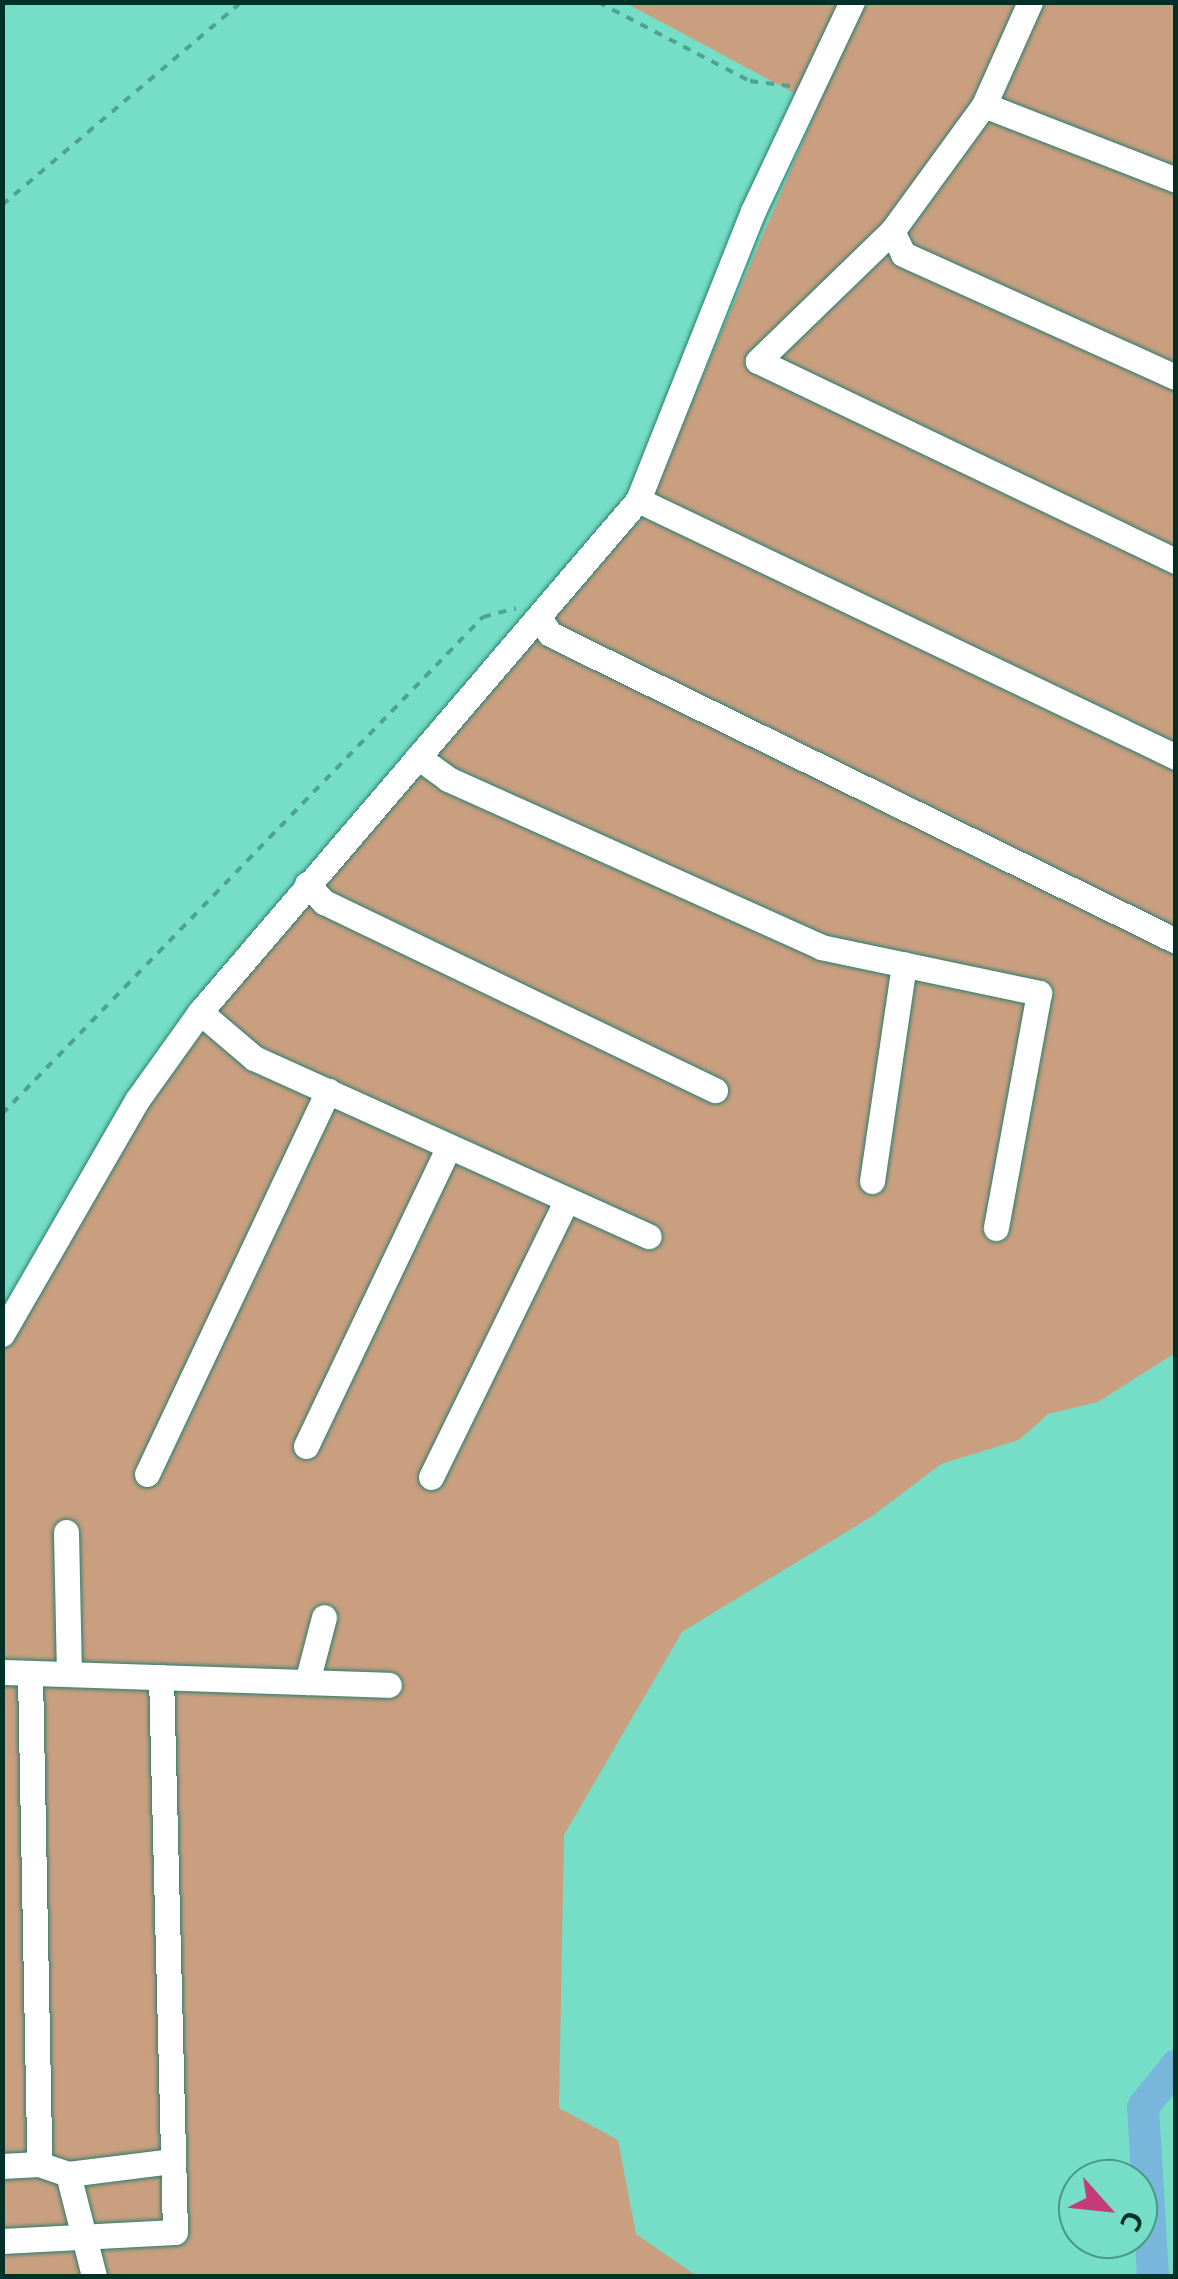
<!DOCTYPE html>
<html>
<head>
<meta charset="utf-8">
<style>
  body { margin:0 }
  #map { position:relative; width:1178px; height:2279px; overflow:hidden; background:#76dec6; font-family:"Noto Sans",sans-serif }
  div>[style] { position:absolute }
  [style*='--x'] { left:calc(var(--x)*1px); top:calc(var(--y)*1px); width:calc(var(--w)*1px); rotate:calc(var(--a)*1deg) }
  .green>* { inset:0; background:#ca9f80 }
  .river>* { height:32px; margin:-16px; padding:0 16px; transform-origin:16px; border-radius:16px; background:#79b6db }
  .path>* { height:4px; margin-top:-2px; transform-origin:0; background:repeating-linear-gradient(90deg,#4ea390 0 8px,transparent 0 16px) }
  .roads { filter:drop-shadow(0 0 2px #2a7d6c) drop-shadow(0 0 2px #2a7d6c) }
  .minor>* { height:25px; margin:-12.5px; padding:0 12.5px; transform-origin:12.5px; border-radius:12.5px; background:#fff }
  span { translate:-50% -50%; white-space:nowrap; text-align:center; line-height:1.15; -webkit-text-stroke:8px #76dec6; paint-order:stroke }
  .frame { position:absolute; inset:0; border:5px solid #003128; pointer-events:none }
  .north { position:absolute; left:1058px; top:2159px; width:100px; height:100px; box-sizing:border-box; background:#76dec6; border:2px solid #479987; border-radius:50%; rotate:117deg; font-size:28px; font-weight:700; line-height:40px; text-align:center; color:#003128 }
  .north::after { content:''; display:block; margin:auto; width:35px; height:45px; background:#c33b79; clip-path:polygon(50% 0,100% 100%,50% 72%,0 100%) }
</style>
</head>
<body>
<div id="map">
  <div class="green">
    <i style="clip-path:polygon(626px 3px,1175px 3px,1175px 1353px,1098px 1402px,1048px 1414px,1019px 1440px,941px 1464px,871px 1517px,682px 1632px,564px 1835px,559px 2108px,618px 2140px,636px 2234px,697px 2276px,3px 2276px,3px 1343px,126px 1134px,206px 1024px,558px 596px,642px 519px,818px 106px)"></i>
  </div>
  <div class="river">
    <i style="--x:1153;--y:2276;--w:169;--a:-93.4"></i>
    <i style="--x:1143;--y:2107;--w:53;--a:-51.2"></i>
  </div>
  <div class="path">
    <i style="--x:598;--y:2;--w:171;--a:27.5"></i>
    <i style="--x:750;--y:81;--w:41;--a:7"></i>
    <i style="--x:2;--y:205;--w:314;--a:-40.3"></i>
    <i style="--x:2;--y:1114;--w:692;--a:-45.94"></i>
    <i style="--x:483;--y:617;--w:34;--a:-15"></i>
  </div>
  <div class="roads">
    <div class="minor">
      <i style="--x:1030;--y:2;--w:113;--a:114.1"></i>
      <i style="--x:984;--y:105;--w:156;--a:126.1"></i>
      <i style="--x:892;--y:231;--w:187;--a:135.9"></i>
      <i style="--x:758;--y:361;--w:463;--a:25.6"></i>
      <i style="--x:984;--y:105;--w:206;--a:21.3"></i>
      <i style="--x:892;--y:231;--w:25;--a:64"></i>
      <i style="--x:903;--y:254;--w:299;--a:24.3"></i>
      <i style="--x:638;--y:500;--w:596;--a:25.53"></i>
      <i style="--x:539;--y:618;--w:19;--a:55"></i>
      <i style="--x:550;--y:634;--w:697;--a:26.12"></i>
      <i style="--x:418;--y:757;--w:37;--a:36"></i>
      <i style="--x:448;--y:779;--w:409;--a:24.2"></i>
      <i style="--x:821;--y:947;--w:223;--a:11.9"></i>
      <i style="--x:1039;--y:993;--w:239;--a:100.4"></i>
      <i style="--x:307;--y:884;--w:25;--a:47"></i>
      <i style="--x:324;--y:902;--w:434;--a:25.7"></i>
      <i style="--x:200;--y:1012;--w:71;--a:40.4"></i>
      <i style="--x:254;--y:1058;--w:433;--a:24.3"></i>
      <i style="--x:872;--y:1181;--w:219;--a:-81.6"></i>
      <i style="--x:2;--y:1334;--w:270;--a:-60"></i>
      <i style="--x:137;--y:1100;--w:108;--a:-54.4"></i>
      <i style="--x:200;--y:1012;--w:674;--a:-49.45"></i>
      <i style="--x:638;--y:500;--w:311;--a:-68.3"></i>
      <i style="--x:753;--y:211;--w:231;--a:-64.7"></i>
      <i style="--x:306;--y:1446;--w:332;--a:-64.5"></i>
      <i style="--x:147;--y:1474;--w:424;--a:-64.7"></i>
      <i style="--x:431;--y:1477;--w:309;--a:-63.9"></i>
      <i style="--x:66;--y:1532;--w:142;--a:88.8"></i>
      <i style="--x:2;--y:1672;--w:387;--a:1.9"></i>
      <i style="--x:30;--y:1673;--w:491;--a:88.9"></i>
      <i style="--x:39;--y:2164;--w:31;--a:19"></i>
      <i style="--x:68;--y:2174;--w:105;--a:75.7"></i>
      <i style="--x:307;--y:1682;--w:67;--a:-75.3"></i>
      <i style="--x:2;--y:2166;--w:37;--a:-3"></i>
      <i style="--x:68;--y:2174;--w:106;--a:-7.1"></i>
      <i style="--x:2;--y:2241;--w:173;--a:-3"></i>
      <i style="--x:175;--y:2232;--w:555;--a:-91.44"></i>
    </div>
  </div>
  <div class="frame"></div>
  <div class="north">С</div>
</div>
</body>
</html>
